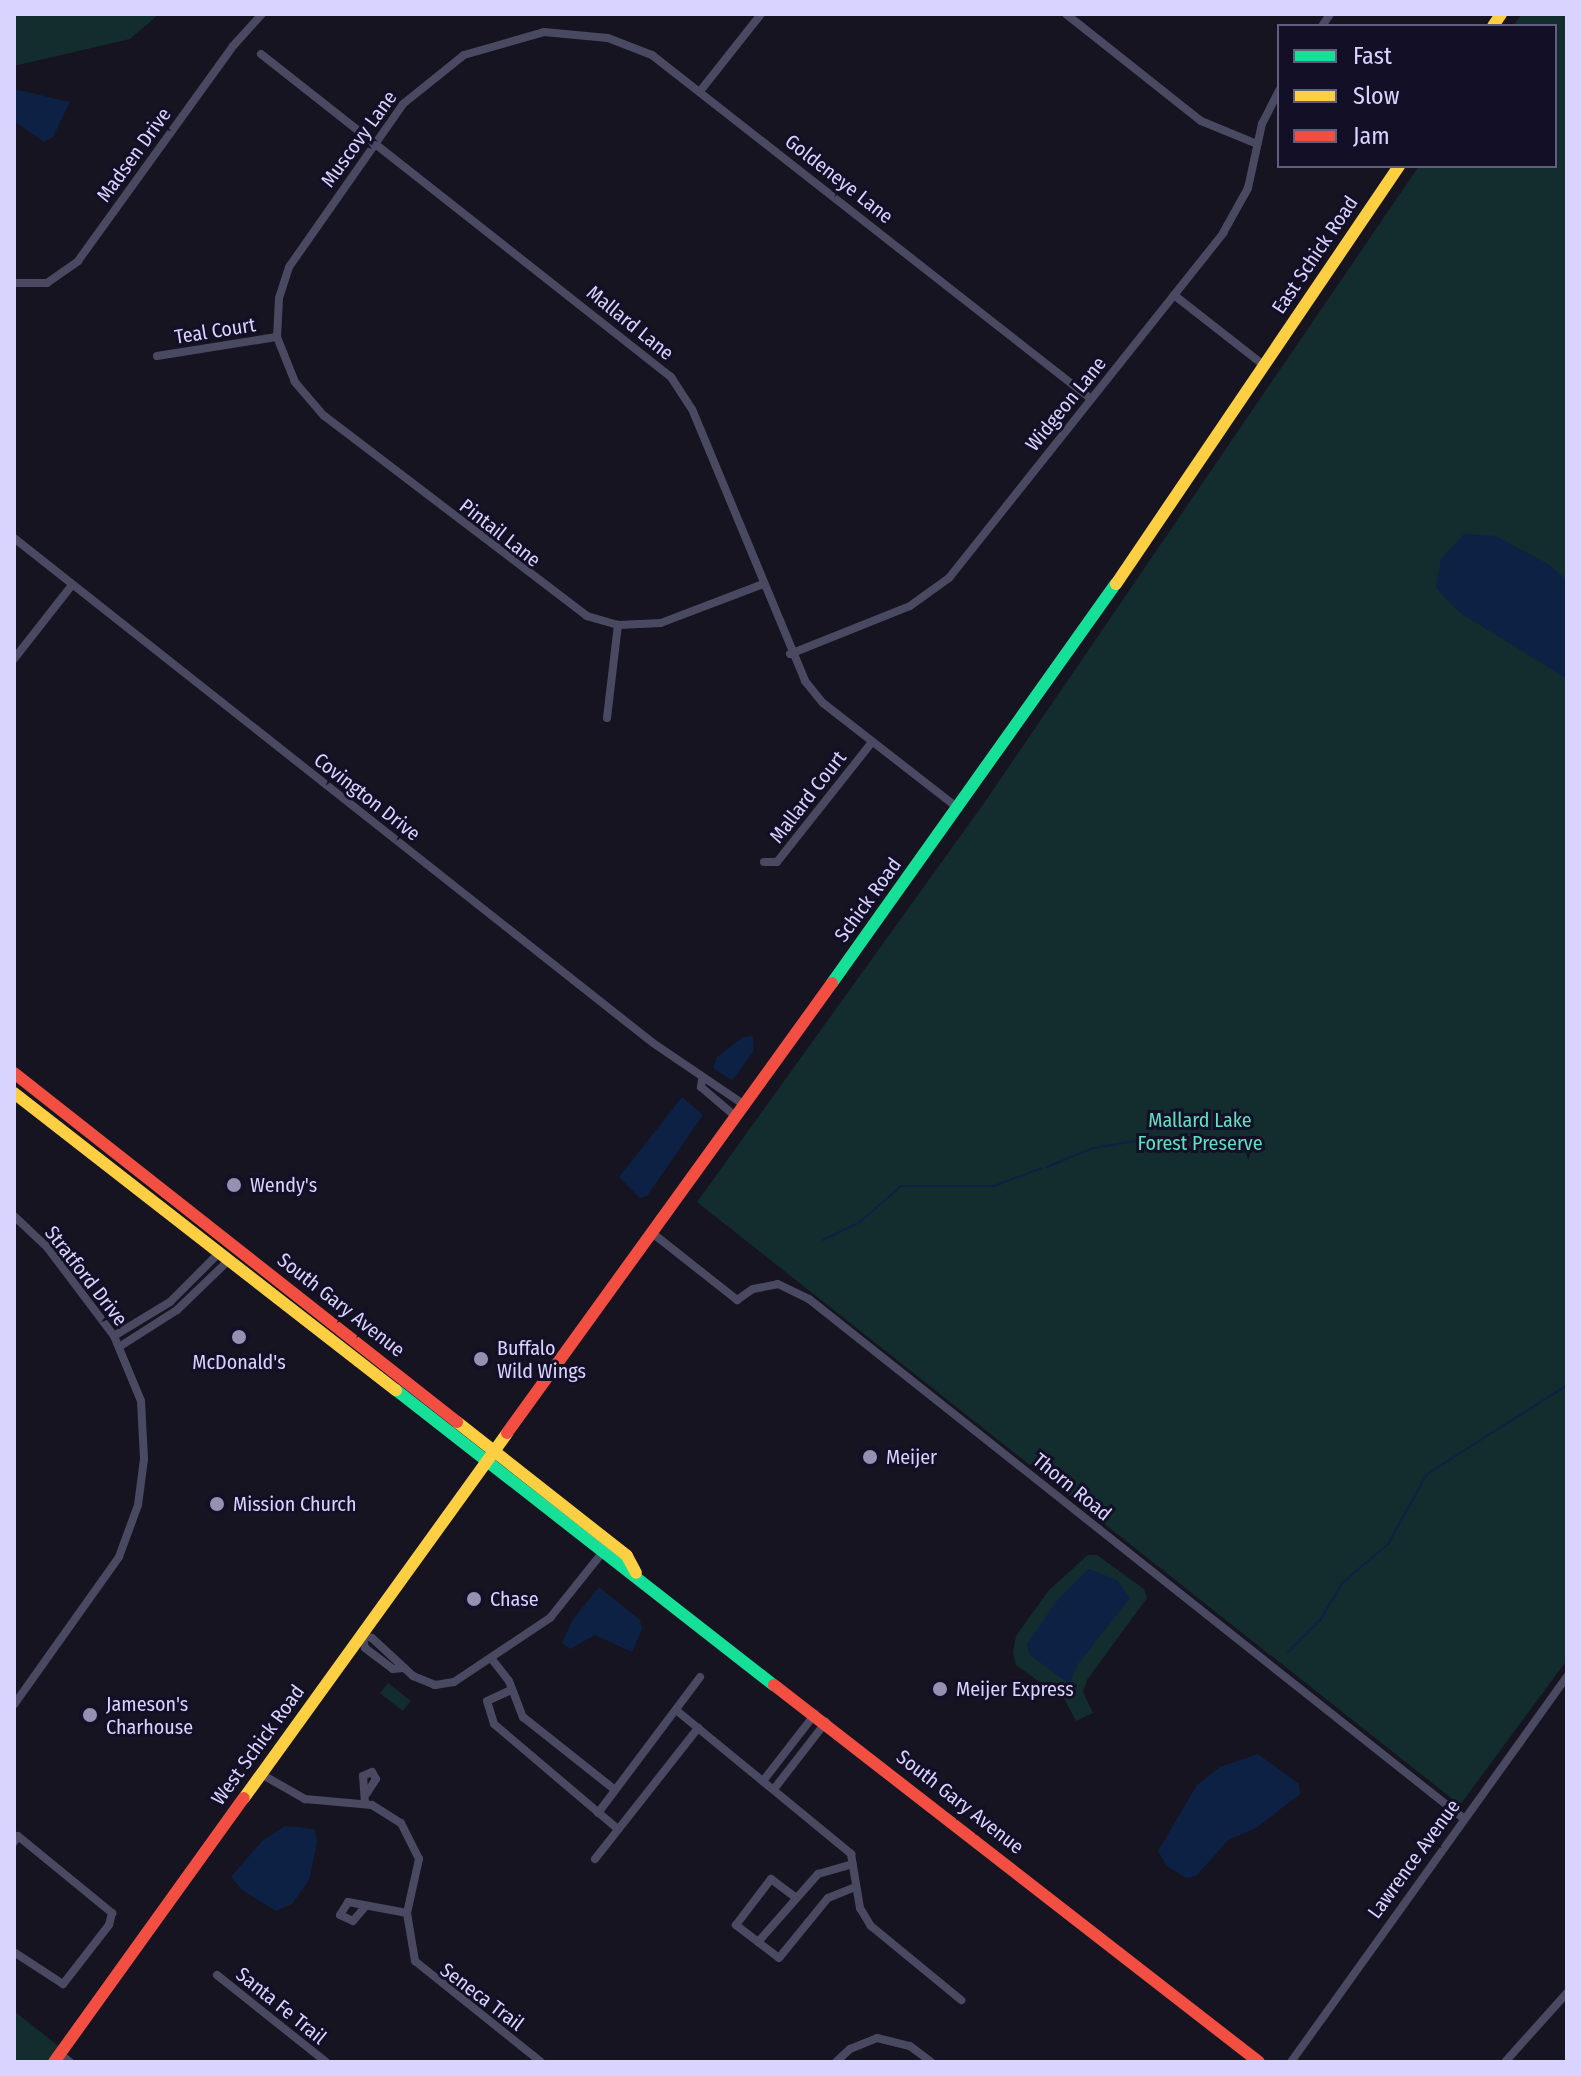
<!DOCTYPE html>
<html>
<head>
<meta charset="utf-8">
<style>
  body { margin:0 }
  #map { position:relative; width:1581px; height:2076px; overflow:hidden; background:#161421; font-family:"Fira Sans Condensed",sans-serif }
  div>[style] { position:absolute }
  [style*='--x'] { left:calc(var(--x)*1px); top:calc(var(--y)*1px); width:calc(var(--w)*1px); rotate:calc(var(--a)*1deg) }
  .green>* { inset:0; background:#132c2d; transform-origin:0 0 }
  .water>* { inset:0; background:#0d2144 }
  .stream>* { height:2px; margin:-1px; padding:0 1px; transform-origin:1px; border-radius:1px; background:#0d2144 }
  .street>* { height:8px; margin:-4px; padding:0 4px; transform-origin:4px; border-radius:4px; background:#4a4962 }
  .fast>* { height:12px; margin:-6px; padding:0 6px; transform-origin:6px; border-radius:6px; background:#16e098 }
  .slow>* { height:12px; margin:-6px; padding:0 6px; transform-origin:6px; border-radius:6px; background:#ffcf43 }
  .jam>* { height:12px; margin:-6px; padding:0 6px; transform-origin:6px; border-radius:6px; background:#f24e42 }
  .dots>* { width:22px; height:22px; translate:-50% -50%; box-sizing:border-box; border:4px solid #130f26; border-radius:50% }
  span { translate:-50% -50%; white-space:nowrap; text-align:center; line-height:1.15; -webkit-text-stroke:6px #130f26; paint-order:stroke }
  .street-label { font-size:20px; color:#d9d4ff }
  .park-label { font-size:20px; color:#5fe0c0 }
  .poi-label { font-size:20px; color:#d9d4ff }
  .left { translate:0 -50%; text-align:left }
  .frame { position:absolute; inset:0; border:16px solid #d9d4ff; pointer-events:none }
  .legend { position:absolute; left:1277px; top:24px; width:280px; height:144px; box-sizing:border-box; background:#130f26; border:2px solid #625e7d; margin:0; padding:10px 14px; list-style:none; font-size:24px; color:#d9d4ff }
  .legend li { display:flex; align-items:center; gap:16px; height:40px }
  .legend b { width:40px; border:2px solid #625e7d }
</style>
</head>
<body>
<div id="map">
  <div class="green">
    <i style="clip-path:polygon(14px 14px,159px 14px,130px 39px,14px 66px)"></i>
    <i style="clip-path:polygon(1522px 14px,1567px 14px,1567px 1660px,1460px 1805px,697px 1202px,982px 806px,1419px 166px,1555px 166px,1555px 26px,1513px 26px)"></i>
    <i style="clip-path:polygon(1088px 1555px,1097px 1555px,1144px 1589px,1147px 1598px,1087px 1680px,1083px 1692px,1093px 1713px,1076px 1721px,1065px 1700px,1016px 1665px,1013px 1653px,1016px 1636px,1049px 1590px)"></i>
    <i style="left:388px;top:1683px;width:29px;height:13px;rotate:38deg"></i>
    <i style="clip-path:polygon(14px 2011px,61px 2048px,51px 2062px,14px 2062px)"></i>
  </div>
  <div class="water">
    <i style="clip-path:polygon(14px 89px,70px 102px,53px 137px,44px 142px,14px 121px)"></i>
    <i style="clip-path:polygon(1464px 534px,1496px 536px,1548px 564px,1567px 580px,1567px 679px,1459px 612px,1436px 588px,1441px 559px)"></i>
    <i style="clip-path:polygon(753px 1036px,754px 1050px,736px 1076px,731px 1080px,713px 1068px,717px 1057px,743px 1037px)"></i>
    <i style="clip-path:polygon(682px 1097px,703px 1115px,647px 1196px,640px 1198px,619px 1177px)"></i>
    <i style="clip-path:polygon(1089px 1569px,1117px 1580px,1130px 1598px,1078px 1664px,1070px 1682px,1065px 1681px,1029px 1654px,1027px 1644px,1059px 1598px)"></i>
    <i style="clip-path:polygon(599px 1587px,640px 1620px,642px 1629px,632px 1652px,595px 1635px,570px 1649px,562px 1643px,573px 1619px)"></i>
    <i style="clip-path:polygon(1258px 1754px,1299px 1784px,1300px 1794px,1256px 1828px,1228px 1840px,1196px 1876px,1186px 1878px,1167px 1866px,1158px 1851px,1197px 1785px,1220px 1767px)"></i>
    <i style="clip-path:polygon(285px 1826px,315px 1829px,317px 1843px,309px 1880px,292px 1904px,276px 1911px,242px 1890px,231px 1877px,262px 1841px)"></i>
  </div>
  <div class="stream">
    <i style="--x:1047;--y:1167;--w:50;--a:-22.4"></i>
    <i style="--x:1093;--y:1148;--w:50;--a:-9.3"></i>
    <i style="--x:823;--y:1240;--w:41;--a:-25.9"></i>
    <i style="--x:860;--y:1222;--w:55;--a:-41.3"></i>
    <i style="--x:901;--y:1186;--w:93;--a:0"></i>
    <i style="--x:994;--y:1186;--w:51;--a:-20.6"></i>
    <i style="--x:1288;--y:1652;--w:47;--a:-45"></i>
    <i style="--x:1321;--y:1619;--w:42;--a:-59.7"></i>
    <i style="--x:1342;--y:1583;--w:60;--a:-40.3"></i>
    <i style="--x:1388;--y:1544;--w:80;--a:-60.9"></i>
    <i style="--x:1427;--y:1474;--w:166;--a:-32.4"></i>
  </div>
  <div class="street">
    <i style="--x:1066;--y:14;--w:172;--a:38.4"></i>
    <i style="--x:1201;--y:121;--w:61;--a:22.3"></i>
    <i style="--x:1322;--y:26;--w:14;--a:-56"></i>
    <i style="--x:261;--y:54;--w:522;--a:38.23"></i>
    <i style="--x:671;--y:377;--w:38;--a:57"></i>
    <i style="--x:692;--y:409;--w:295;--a:67.4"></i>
    <i style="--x:805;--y:681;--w:28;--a:51"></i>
    <i style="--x:823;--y:703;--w:172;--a:37.9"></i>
    <i style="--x:701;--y:90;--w:97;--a:-51.7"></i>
    <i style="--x:14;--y:283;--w:33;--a:0"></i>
    <i style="--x:47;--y:283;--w:38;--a:-35"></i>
    <i style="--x:78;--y:261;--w:265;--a:-54.2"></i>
    <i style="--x:233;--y:46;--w:43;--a:-47.8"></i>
    <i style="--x:1174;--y:295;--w:115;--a:38"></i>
    <i style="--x:157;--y:356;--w:121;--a:-9"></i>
    <i style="--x:14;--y:538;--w:814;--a:38.32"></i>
    <i style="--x:653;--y:1043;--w:109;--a:34.1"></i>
    <i style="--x:763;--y:584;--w:109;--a:159.1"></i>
    <i style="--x:661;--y:623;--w:43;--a:177.3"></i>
    <i style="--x:618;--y:625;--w:32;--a:-164"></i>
    <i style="--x:587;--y:616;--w:330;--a:-142.7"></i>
    <i style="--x:324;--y:416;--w:45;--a:-130.5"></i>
    <i style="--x:295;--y:382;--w:48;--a:-111.8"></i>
    <i style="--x:277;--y:337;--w:39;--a:-87"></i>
    <i style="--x:279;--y:298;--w:33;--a:-72"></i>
    <i style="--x:289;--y:267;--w:199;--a:-55"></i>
    <i style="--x:403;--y:104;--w:78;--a:-38.8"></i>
    <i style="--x:464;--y:55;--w:83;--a:-16"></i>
    <i style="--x:544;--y:32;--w:64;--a:5.4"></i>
    <i style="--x:608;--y:38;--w:47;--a:21.1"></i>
    <i style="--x:652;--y:55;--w:558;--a:38.08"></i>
    <i style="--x:790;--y:654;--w:129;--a:-21.8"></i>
    <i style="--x:910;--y:606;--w:48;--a:-35.7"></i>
    <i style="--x:949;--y:578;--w:441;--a:-51.5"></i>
    <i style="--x:1223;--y:233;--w:51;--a:-60.9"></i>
    <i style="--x:1248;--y:188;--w:66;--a:-77.7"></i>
    <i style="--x:1262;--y:124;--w:38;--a:-63"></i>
    <i style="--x:14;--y:659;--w:94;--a:-51.9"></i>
    <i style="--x:607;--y:718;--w:94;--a:-83.3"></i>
    <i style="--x:764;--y:862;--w:13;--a:0"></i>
    <i style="--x:777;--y:862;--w:153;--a:-51.6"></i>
    <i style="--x:702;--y:1080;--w:7;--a:98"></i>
    <i style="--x:701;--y:1087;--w:45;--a:40.5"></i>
    <i style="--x:14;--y:1216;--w:45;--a:43.2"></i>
    <i style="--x:47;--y:1247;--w:111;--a:53"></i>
    <i style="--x:114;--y:1336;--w:70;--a:67.4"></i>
    <i style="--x:141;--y:1401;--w:58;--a:87"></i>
    <i style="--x:144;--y:1459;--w:46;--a:97.4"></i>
    <i style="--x:138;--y:1505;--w:55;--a:110.1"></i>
    <i style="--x:119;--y:1557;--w:181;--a:125.4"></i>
    <i style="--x:651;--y:1232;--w:110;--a:38.3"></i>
    <i style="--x:737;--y:1300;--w:19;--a:-35"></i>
    <i style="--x:753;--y:1289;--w:25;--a:-11"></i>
    <i style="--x:778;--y:1284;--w:34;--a:26"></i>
    <i style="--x:809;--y:1299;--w:835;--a:38.43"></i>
    <i style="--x:114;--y:1336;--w:66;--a:-31.3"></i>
    <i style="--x:170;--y:1302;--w:68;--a:-45"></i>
    <i style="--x:119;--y:1347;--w:69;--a:-32.5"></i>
    <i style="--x:177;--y:1310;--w:71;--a:-43.9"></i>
    <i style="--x:362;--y:1635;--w:10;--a:17"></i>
    <i style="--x:372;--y:1638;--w:56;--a:42.8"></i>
    <i style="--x:413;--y:1676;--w:24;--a:22"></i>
    <i style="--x:435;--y:1685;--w:19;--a:-9"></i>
    <i style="--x:454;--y:1682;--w:115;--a:-33.7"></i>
    <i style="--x:550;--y:1618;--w:82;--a:-51.4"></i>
    <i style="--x:362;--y:1635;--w:13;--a:77"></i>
    <i style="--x:365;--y:1648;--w:35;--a:37"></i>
    <i style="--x:393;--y:1669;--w:10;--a:-6"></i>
    <i style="--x:491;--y:1658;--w:29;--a:52"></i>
    <i style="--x:509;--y:1681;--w:39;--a:69"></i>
    <i style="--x:523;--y:1717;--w:117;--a:38.4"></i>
    <i style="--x:511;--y:1690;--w:26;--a:155"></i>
    <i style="--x:487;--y:1701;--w:24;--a:73"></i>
    <i style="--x:494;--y:1724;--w:162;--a:40.3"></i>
    <i style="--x:676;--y:1710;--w:227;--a:39.4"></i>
    <i style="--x:851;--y:1854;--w:55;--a:80.5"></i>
    <i style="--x:860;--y:1908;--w:21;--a:59"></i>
    <i style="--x:871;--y:1926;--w:117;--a:39.4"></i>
    <i style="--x:261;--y:1774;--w:51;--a:29.6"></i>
    <i style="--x:305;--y:1799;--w:67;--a:5.1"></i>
    <i style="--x:372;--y:1805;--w:34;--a:32"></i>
    <i style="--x:401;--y:1823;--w:40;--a:63.4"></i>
    <i style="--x:419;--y:1859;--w:55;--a:102.5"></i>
    <i style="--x:407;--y:1913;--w:49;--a:80.5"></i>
    <i style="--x:415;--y:1961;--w:161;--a:38.7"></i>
    <i style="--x:763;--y:1781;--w:85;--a:-52.2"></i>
    <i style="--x:774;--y:1789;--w:85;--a:-52.2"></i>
    <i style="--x:365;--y:1804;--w:28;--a:-94"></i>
    <i style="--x:363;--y:1776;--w:10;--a:-24"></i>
    <i style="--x:372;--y:1772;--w:8;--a:60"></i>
    <i style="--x:376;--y:1779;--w:17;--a:123"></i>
    <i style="--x:598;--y:1813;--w:170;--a:-53.1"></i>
    <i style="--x:14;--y:1842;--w:7;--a:-56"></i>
    <i style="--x:18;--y:1836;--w:122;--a:39.3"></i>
    <i style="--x:112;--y:1913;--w:12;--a:104"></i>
    <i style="--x:109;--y:1925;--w:75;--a:127.9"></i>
    <i style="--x:63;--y:1984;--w:59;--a:-146.9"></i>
    <i style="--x:595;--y:1859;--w:167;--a:-51.8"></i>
    <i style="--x:795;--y:1897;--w:30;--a:-143"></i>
    <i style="--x:771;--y:1879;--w:58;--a:127.3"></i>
    <i style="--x:736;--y:1925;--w:54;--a:37.5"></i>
    <i style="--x:779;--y:1958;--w:77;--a:-50.8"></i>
    <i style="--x:828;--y:1898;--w:29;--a:-22"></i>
    <i style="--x:365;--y:1907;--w:18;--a:131"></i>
    <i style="--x:353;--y:1921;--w:14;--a:-155"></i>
    <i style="--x:340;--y:1915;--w:15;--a:-58"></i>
    <i style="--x:348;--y:1902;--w:60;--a:10.6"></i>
    <i style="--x:758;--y:1942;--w:91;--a:-48.6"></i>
    <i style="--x:818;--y:1874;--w:36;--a:-16"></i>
    <i style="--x:217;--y:1975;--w:139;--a:38.6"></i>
    <i style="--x:60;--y:2054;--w:13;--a:39"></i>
    <i style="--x:836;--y:2062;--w:19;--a:-43"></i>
    <i style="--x:850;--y:2049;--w:29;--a:-22"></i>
    <i style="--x:877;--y:2038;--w:34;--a:14"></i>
    <i style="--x:910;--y:2046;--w:26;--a:37"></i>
    <i style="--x:1291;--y:2062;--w:475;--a:-54.4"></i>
    <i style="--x:1505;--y:2062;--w:93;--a:-48.1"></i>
  </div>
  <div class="fast">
    <i style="--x:832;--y:983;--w:490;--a:-54.6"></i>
    <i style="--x:396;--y:1390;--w:479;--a:38"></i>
  </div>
  <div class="slow">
    <i style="--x:1493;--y:26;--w:14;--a:-56"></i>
    <i style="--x:1116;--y:584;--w:505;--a:-55.9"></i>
    <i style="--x:14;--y:1093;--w:484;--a:37.9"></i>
    <i style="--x:457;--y:1422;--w:216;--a:38.2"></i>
    <i style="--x:627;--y:1556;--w:19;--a:62"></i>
    <i style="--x:244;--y:1798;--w:450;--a:-54.2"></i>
  </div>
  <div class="jam">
    <i style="--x:14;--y:1073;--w:564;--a:38.23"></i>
    <i style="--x:507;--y:1433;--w:555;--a:-54.16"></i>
    <i style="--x:774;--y:1685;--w:614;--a:37.86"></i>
    <i style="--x:54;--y:2062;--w:325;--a:-54.3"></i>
  </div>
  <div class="dots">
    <i style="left:234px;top:1185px;background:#9591b1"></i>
    <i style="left:239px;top:1337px;background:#9591b1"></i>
    <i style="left:481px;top:1359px;background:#9591b1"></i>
    <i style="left:870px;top:1457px;background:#9591b1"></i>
    <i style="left:217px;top:1504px;background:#9591b1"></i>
    <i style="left:474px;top:1599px;background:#9591b1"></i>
    <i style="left:940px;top:1689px;background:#9591b1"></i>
    <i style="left:90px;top:1715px;background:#9591b1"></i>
  </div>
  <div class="street-label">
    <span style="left:359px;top:139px;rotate:-54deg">Muscovy Lane</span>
    <span style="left:134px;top:155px;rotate:-54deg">Madsen Drive</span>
    <span style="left:839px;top:179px;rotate:38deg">Goldeneye Lane</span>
    <span style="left:1315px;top:255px;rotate:-56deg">East Schick Road</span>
    <span style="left:630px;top:323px;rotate:39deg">Mallard Lane</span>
    <span style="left:215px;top:331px;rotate:-9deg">Teal Court</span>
    <span style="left:1066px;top:404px;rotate:-51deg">Widgeon Lane</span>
    <span style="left:500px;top:533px;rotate:38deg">Pintail Lane</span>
    <span style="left:367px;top:797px;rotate:38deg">Covington Drive</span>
    <span style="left:808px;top:797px;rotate:-52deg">Mallard Court</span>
    <span style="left:868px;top:900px;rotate:-54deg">Schick Road</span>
    <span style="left:86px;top:1276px;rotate:52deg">Stratford Drive</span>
    <span style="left:341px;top:1305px;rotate:38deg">South Gary Avenue</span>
    <span style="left:1072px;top:1487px;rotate:39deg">Thorn Road</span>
    <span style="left:258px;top:1745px;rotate:-54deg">West Schick Road</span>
    <span style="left:960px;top:1802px;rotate:38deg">South Gary Avenue</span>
    <span style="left:1414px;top:1859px;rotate:-54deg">Lawrence Avenue</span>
    <span style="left:482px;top:1997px;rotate:37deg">Seneca Trail</span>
    <span style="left:281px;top:2006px;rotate:39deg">Santa Fe Trail</span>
  </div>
  <div class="park-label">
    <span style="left:1200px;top:1132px">Mallard Lake<br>Forest Preserve</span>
  </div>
  <div class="poi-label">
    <span class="left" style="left:250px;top:1185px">Wendy's</span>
    <span class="left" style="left:497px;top:1360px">Buffalo<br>Wild Wings</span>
    <span style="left:239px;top:1362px">McDonald's</span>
    <span class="left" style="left:886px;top:1457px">Meijer</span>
    <span class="left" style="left:233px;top:1504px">Mission Church</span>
    <span class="left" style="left:490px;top:1599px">Chase</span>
    <span class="left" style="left:956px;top:1689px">Meijer Express</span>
    <span class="left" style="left:106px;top:1716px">Jameson's<br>Charhouse</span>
  </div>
  <div class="frame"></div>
  <ul class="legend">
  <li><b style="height:10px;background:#16e098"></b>Fast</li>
  <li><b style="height:10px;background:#ffcf43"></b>Slow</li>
  <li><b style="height:10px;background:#f24e42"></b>Jam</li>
  </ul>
</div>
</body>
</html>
